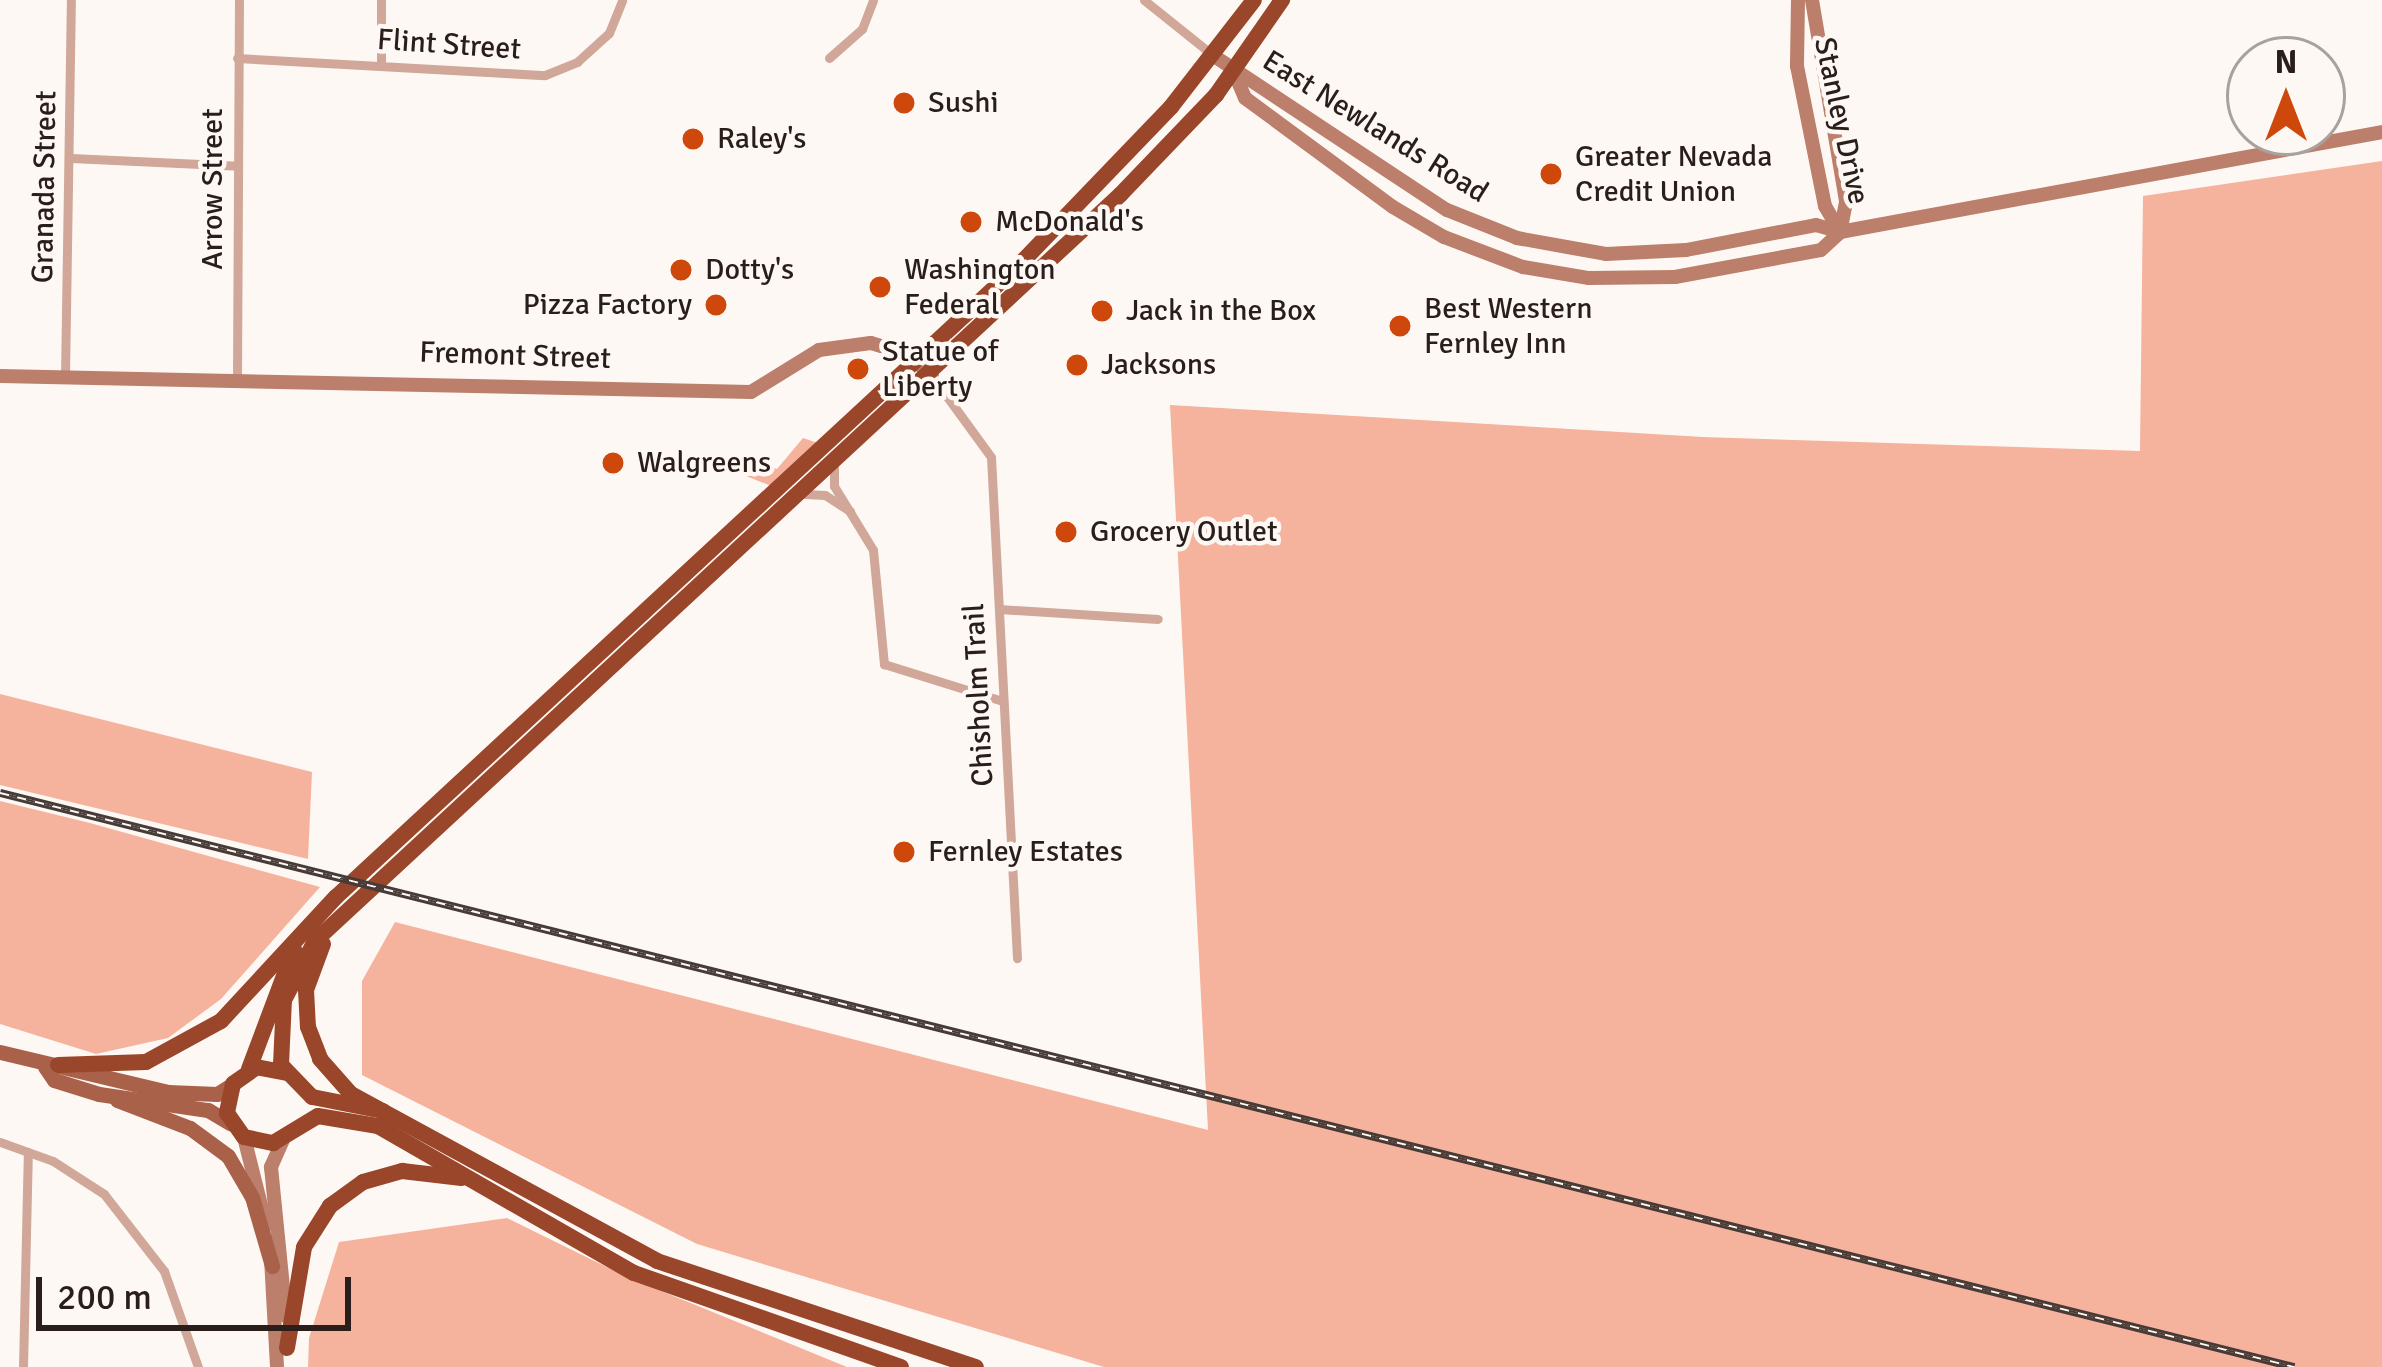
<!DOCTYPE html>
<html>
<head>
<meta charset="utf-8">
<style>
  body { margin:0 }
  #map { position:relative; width:2382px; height:1367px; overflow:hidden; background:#fef8f5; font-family:Signika,sans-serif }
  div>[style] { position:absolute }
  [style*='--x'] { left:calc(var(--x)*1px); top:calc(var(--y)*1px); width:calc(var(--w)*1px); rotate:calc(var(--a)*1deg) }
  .green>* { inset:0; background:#f5b39d }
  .street>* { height:9px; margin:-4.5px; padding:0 4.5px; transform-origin:4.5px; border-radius:4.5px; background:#d1a799 }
  .secondary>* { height:14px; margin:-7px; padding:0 7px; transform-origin:7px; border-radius:7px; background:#bb7f6b }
  .primary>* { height:15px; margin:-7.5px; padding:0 7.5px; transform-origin:7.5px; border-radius:7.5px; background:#a96149 }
  .highway>* { height:16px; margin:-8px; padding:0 8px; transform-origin:8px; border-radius:8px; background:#99462a }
  .rail>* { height:8px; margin-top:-4px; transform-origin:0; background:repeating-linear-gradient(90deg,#fef8f5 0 9px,#463b37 0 18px); box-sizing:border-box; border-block:3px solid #463b37 }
  .dots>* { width:33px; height:33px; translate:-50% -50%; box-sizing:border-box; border:6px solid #fef8f5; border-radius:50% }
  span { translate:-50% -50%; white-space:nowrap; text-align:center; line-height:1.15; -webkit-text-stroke:9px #fef8f5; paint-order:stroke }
  .street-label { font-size:30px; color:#2a1e1a }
  .poi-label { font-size:30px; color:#2a1e1a }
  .left { translate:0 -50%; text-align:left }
  .right { translate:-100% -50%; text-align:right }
  .north { position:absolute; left:2226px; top:36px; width:120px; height:120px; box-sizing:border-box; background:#fef8f5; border:3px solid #a9a19d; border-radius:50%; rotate:0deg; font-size:33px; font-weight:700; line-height:48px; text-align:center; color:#2a1e1a }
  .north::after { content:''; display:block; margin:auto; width:42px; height:54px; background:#ce480c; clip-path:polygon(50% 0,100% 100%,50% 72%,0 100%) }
  .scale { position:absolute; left:36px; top:1277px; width:315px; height:54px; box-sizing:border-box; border:6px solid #2a1e1a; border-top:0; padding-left:15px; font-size:36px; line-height:42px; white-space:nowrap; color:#2a1e1a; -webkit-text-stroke:9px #fef8f5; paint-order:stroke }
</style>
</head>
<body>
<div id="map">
  <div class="green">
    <i style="clip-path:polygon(2382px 161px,2382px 1367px,1104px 1367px,697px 1244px,362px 1075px,362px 981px,395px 922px,1208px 1130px,1170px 405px,1703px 437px,2140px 451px,2143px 196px)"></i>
    <i style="clip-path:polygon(803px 438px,818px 443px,771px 486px,729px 469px,740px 456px,777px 469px)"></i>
    <i style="clip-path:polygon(0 694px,312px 772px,308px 859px,0 785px)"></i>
    <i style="clip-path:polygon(0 801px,90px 823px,320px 887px,221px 999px,168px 1038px,96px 1054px,0 1024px)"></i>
    <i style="clip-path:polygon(507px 1218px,627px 1277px,847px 1367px,308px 1367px,309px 1338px,339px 1242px)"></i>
  </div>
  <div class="street">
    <i style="--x:381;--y:0;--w:65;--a:90"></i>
    <i style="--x:1144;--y:0;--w:90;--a:38.7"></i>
    <i style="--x:237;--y:58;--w:308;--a:3.2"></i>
    <i style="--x:545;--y:75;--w:35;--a:-22"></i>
    <i style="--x:577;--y:62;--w:43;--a:-42.2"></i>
    <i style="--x:609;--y:33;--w:35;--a:-68"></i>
    <i style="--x:829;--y:58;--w:44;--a:-41.3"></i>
    <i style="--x:862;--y:29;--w:31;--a:-69"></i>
    <i style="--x:71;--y:158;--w:167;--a:2.7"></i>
    <i style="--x:65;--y:376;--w:376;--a:-89.1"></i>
    <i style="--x:932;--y:376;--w:100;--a:53.9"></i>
    <i style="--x:991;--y:457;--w:502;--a:87.03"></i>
    <i style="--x:237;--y:378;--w:378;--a:-89.7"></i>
    <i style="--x:834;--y:468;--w:18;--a:90"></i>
    <i style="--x:834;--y:486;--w:75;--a:58.6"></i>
    <i style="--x:873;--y:550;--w:115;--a:84.5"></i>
    <i style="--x:884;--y:664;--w:125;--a:17.3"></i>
    <i style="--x:805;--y:494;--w:20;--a:3"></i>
    <i style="--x:825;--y:495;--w:30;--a:33"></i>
    <i style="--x:999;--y:609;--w:159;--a:3.6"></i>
    <i style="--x:0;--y:1142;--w:56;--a:19.7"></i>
    <i style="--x:53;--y:1161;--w:61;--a:32.9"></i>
    <i style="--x:104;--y:1194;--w:98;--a:52.1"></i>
    <i style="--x:164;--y:1271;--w:102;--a:70.5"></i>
    <i style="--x:23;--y:1367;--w:215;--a:-88.7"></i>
  </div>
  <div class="secondary">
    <i style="--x:1798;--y:0;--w:66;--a:90.9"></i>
    <i style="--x:1797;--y:66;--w:143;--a:78.7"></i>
    <i style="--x:1825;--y:206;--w:30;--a:60"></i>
    <i style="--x:1812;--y:0;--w:205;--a:80.4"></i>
    <i style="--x:1846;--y:202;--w:31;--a:101"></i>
    <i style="--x:1214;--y:56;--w:279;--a:33.5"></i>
    <i style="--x:1447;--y:210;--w:75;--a:21.8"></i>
    <i style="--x:1517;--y:238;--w:90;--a:10.2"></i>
    <i style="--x:1606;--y:254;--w:80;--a:-2.9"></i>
    <i style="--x:1686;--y:250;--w:132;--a:-10.9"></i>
    <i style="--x:1816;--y:225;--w:25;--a:16"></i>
    <i style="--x:1840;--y:232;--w:551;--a:-10.45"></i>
    <i style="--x:1234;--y:72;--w:28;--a:67"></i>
    <i style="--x:1245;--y:98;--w:184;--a:36.4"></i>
    <i style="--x:1393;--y:207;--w:59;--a:30.5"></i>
    <i style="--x:1444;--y:237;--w:85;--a:20.8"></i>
    <i style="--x:1523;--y:267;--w:67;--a:9.5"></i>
    <i style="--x:1589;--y:278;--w:86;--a:-0.7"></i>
    <i style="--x:1675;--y:277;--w:148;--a:-10.5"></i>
    <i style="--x:1821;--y:250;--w:26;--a:-43"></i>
    <i style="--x:0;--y:376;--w:751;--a:1.22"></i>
    <i style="--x:751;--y:392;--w:80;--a:-31.7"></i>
    <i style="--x:819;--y:350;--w:52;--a:-7.7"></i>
    <i style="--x:871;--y:343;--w:38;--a:17"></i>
    <i style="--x:907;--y:354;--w:33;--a:41"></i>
    <i style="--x:244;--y:1137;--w:91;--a:76"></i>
    <i style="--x:283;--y:1140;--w:30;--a:114"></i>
    <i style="--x:271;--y:1167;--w:150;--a:84.3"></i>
    <i style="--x:271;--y:1259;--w:108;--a:86.8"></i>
  </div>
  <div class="primary">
    <i style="--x:0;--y:1052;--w:173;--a:13.4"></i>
    <i style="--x:168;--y:1092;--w:49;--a:2.3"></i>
    <i style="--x:217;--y:1094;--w:19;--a:-32"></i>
    <i style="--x:45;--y:1067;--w:16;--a:55"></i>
    <i style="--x:54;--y:1080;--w:47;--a:17.3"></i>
    <i style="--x:99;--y:1094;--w:110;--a:8.4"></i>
    <i style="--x:208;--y:1110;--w:26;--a:31"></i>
    <i style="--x:117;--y:1100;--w:78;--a:21"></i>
    <i style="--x:190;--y:1128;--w:47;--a:36.4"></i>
    <i style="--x:228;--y:1156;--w:48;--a:59.7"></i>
    <i style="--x:252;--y:1197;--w:72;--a:73.8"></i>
  </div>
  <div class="highway">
    <i style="--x:323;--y:944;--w:49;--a:110.3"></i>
    <i style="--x:306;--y:990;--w:37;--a:87"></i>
    <i style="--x:308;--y:1027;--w:34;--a:69"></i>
    <i style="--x:320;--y:1059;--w:47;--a:48.5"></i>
    <i style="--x:351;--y:1094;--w:349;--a:28.6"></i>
    <i style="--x:657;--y:1261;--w:336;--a:18.4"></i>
    <i style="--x:58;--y:1065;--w:88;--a:-2"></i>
    <i style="--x:146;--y:1062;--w:85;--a:-28.7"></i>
    <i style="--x:221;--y:1021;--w:169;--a:-47.2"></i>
    <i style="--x:336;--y:897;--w:932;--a:-42.78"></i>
    <i style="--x:1020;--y:264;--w:218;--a:-46.1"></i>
    <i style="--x:1171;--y:107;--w:135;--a:-52.2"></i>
    <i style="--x:249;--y:1069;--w:128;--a:-69.4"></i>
    <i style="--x:287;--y:1073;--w:31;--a:-169"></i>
    <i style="--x:257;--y:1067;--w:29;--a:145"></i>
    <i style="--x:233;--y:1084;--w:30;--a:102"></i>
    <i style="--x:227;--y:1113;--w:29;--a:55"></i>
    <i style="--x:244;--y:1137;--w:30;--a:12"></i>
    <i style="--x:273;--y:1143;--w:52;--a:-31"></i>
    <i style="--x:318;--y:1116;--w:61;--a:9.5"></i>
    <i style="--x:378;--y:1126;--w:295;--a:29.9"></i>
    <i style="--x:634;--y:1273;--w:283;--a:19.4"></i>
    <i style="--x:383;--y:1111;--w:72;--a:-168.8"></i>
    <i style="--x:312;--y:1097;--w:45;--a:-134.1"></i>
    <i style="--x:281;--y:1065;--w:65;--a:-87.4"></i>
    <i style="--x:284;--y:1000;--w:67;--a:-62.3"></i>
    <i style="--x:315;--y:941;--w:1098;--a:-42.82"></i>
    <i style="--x:1120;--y:195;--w:139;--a:-46.2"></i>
    <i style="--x:1216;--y:95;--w:116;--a:-55.2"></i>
    <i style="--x:287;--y:1348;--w:102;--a:-80.4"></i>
    <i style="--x:304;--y:1247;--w:49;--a:-57.6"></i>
    <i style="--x:330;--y:1206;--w:41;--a:-36"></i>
    <i style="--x:363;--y:1182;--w:41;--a:-15.8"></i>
    <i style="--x:402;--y:1171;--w:60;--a:6.7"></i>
  </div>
  <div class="rail">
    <i style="--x:0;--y:793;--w:2365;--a:14.05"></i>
  </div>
  <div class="dots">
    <i style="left:904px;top:103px;background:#ce480c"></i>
    <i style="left:693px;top:139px;background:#ce480c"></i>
    <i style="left:1551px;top:174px;background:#ce480c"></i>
    <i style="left:971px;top:222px;background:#ce480c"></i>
    <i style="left:681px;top:270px;background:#ce480c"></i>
    <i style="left:880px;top:287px;background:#ce480c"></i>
    <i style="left:716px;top:305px;background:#ce480c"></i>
    <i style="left:1102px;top:311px;background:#ce480c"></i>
    <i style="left:1400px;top:326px;background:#ce480c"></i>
    <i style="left:1077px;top:365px;background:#ce480c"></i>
    <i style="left:858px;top:369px;background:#ce480c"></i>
    <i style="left:613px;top:463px;background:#ce480c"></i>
    <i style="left:1066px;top:532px;background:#ce480c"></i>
    <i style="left:904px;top:852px;background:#ce480c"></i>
  </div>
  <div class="street-label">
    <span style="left:449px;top:45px;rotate:4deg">Flint Street</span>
    <span style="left:1841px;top:121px;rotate:78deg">Stanley Drive</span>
    <span style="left:1375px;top:127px;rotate:32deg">East Newlands Road</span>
    <span style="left:45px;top:187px;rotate:-89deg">Granada Street</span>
    <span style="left:213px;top:189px;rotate:-90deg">Arrow Street</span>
    <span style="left:515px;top:356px;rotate:2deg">Fremont Street</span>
    <span style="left:979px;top:695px;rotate:-93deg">Chisholm Trail</span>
  </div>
  <div class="poi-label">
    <span class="left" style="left:928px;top:103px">Sushi</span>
    <span class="left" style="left:717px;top:139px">Raley's</span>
    <span class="left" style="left:1575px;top:174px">Greater Nevada<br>Credit Union</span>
    <span class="left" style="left:995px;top:222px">McDonald's</span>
    <span class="left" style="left:705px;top:270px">Dotty's</span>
    <span class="left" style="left:904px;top:287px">Washington<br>Federal</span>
    <span class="right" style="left:692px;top:305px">Pizza Factory</span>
    <span class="left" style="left:1424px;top:326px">Best Western<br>Fernley Inn</span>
    <span class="left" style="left:1126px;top:311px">Jack in the Box</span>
    <span class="left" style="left:882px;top:369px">Statue of<br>Liberty</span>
    <span class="left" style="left:1101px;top:365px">Jacksons</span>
    <span class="left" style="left:637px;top:463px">Walgreens</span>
    <span class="left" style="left:1090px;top:532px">Grocery Outlet</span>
    <span class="left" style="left:928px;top:852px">Fernley Estates</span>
  </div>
  <div class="north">N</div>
  <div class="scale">200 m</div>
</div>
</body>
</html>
